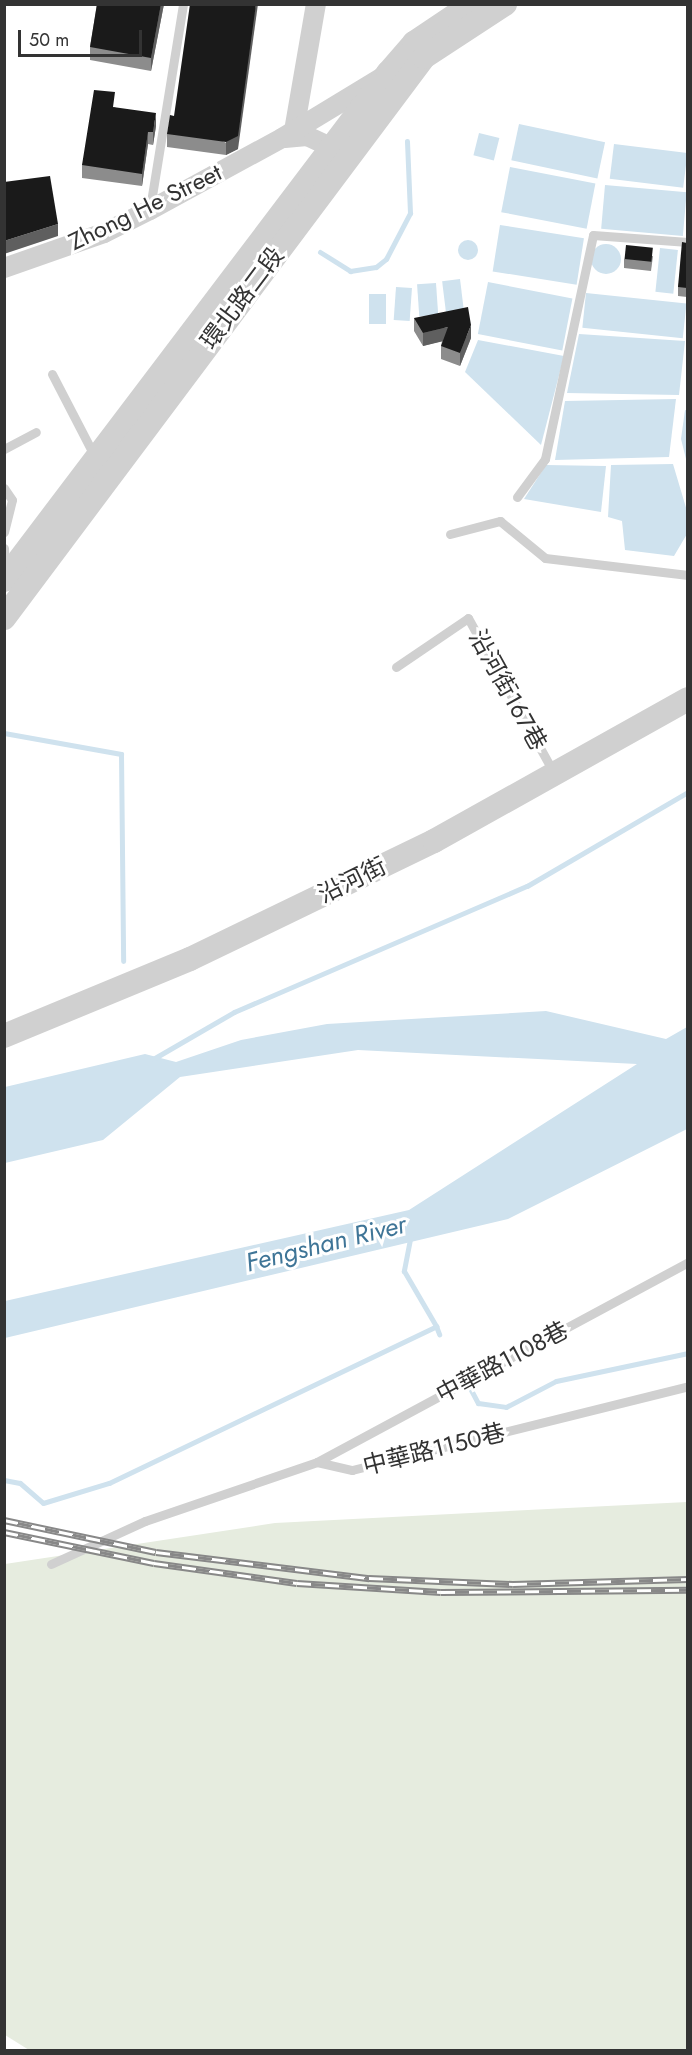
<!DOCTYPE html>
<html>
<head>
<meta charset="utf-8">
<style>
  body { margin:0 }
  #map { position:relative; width:692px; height:2055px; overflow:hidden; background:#fff; font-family:Jost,"Noto Sans TC",sans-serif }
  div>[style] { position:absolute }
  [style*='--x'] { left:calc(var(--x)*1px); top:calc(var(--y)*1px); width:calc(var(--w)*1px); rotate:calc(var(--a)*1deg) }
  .green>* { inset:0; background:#e6ecdf }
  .water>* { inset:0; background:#cfe2ee; transform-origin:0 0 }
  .round { border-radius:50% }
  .stream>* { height:5px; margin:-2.5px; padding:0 2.5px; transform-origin:2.5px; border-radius:2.5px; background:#cfe2ee }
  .service>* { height:9px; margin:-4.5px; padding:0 4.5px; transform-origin:4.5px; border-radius:4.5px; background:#d0d0d0 }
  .minor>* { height:20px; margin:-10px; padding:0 10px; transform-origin:10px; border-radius:10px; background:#d0d0d0 }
  .tertiary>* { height:24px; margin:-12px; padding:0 12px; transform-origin:12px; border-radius:12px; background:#d0d0d0 }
  .rail>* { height:7px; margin-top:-3.5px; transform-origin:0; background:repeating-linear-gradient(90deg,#fff 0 14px,#888 0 28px); box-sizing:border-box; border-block:2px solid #888 }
  .wall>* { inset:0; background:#8c8c8c }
  .shaded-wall>* { inset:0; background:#5f5f5f }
  .building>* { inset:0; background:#1a1a1a; transform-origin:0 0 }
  span { translate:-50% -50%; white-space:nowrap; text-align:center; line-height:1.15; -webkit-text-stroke:6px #fff; paint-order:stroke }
  .street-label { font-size:24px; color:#333 }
  .water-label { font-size:26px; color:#3f7597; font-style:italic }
  .frame { position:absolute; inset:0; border:6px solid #333; pointer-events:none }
  .scale { position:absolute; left:18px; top:30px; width:124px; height:27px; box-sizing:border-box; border:3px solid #333; border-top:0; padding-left:8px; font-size:18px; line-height:21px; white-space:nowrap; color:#333; -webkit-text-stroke:4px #fff; paint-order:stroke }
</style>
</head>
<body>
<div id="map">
  <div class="green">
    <i style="clip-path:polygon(687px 1502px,687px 2050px,29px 2050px,5px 2035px,5px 1564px,275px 1523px)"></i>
  </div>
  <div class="water">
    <i style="left:519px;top:124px;width:88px;height:37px;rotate:12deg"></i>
    <i style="left:479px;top:133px;width:21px;height:23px;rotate:14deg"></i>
    <i style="left:614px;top:144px;width:74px;height:35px;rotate:7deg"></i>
    <i style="left:510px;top:167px;width:87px;height:46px;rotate:11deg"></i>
    <i style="left:605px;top:185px;width:82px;height:44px;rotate:5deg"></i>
    <i style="left:500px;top:225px;width:85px;height:47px;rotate:9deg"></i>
    <i class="round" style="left:458px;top:240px;width:20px;height:20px"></i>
    <i class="round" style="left:591px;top:244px;width:30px;height:30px"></i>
    <i style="left:660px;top:248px;width:18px;height:44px;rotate:6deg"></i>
    <i style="left:460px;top:279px;width:31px;height:18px;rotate:83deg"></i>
    <i style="left:488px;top:282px;width:86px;height:53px;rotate:11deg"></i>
    <i style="left:436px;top:283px;width:32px;height:19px;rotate:86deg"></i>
    <i style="left:396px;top:287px;width:16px;height:33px;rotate:4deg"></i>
    <i style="left:586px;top:293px;width:101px;height:35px;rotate:6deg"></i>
    <i style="left:369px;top:294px;width:17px;height:30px"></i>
    <i style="clip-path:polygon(579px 334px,685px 341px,679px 395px,567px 393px)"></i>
    <i style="clip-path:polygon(478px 340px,564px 356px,541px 445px,465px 372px)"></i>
    <i style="clip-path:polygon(676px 399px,669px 457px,555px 460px,565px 401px)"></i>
    <i style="clip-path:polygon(685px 410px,688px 411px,687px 463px,681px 439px)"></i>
    <i style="clip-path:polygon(673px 464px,687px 511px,687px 534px,674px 556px,625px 550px,622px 521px,608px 517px,611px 465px)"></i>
    <i style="clip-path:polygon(546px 465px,606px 466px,601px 512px,524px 499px)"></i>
    <i style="clip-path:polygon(546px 1011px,666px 1039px,687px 1027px,687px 1129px,508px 1219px,5px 1338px,5px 1301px,409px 1210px,637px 1064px,358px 1050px,180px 1077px,103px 1140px,5px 1163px,5px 1087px,145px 1054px,176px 1062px,241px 1040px,327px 1024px)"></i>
  </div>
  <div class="stream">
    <i style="--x:320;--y:252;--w:36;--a:32"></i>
    <i style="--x:350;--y:271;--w:26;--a:-9"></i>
    <i style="--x:376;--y:267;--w:13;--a:-39"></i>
    <i style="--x:386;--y:259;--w:52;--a:-62.4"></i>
    <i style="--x:410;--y:213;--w:72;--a:-92.4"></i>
    <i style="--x:4;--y:733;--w:119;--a:10.2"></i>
    <i style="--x:121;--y:754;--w:207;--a:89.4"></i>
    <i style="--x:153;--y:1059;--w:94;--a:-30.1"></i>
    <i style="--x:234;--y:1012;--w:319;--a:-23.3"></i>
    <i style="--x:527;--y:886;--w:186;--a:-30.3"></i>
    <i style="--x:411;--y:1234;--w:38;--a:101"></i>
    <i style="--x:404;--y:1271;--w:64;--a:59.8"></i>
    <i style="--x:471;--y:1390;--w:15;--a:62"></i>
    <i style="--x:478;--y:1403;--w:28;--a:8"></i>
    <i style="--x:506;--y:1407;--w:56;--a:-27.5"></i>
    <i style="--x:556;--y:1381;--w:135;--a:-12"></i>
    <i style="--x:4;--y:1480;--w:16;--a:11"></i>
    <i style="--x:20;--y:1483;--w:30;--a:41"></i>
    <i style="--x:43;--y:1503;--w:69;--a:-16.9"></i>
    <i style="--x:109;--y:1483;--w:363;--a:-25.6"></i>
    <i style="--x:436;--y:1326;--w:9;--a:69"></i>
  </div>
  <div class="service">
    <i style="--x:150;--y:208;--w:207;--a:-80.8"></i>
    <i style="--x:52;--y:374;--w:93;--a:62.6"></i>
    <i style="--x:4;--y:449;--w:36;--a:-28"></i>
    <i style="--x:4;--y:488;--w:14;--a:56"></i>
    <i style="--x:12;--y:500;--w:33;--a:104"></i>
    <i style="--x:517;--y:497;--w:47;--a:-53.6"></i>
    <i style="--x:545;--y:459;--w:229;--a:-77.9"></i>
    <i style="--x:593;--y:235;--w:95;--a:4.2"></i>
    <i style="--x:450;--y:534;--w:52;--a:-14.6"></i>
    <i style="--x:500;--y:521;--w:58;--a:39.4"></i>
    <i style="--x:545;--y:558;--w:144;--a:6.8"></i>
    <i style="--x:4;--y:548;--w:21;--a:87"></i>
    <i style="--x:396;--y:667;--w:87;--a:-34.2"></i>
    <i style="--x:468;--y:618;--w:177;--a:61"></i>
    <i style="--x:317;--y:1462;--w:36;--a:13"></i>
    <i style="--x:352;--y:1470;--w:346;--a:-14"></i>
    <i style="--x:51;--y:1564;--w:103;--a:-24.6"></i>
    <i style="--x:145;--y:1521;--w:182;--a:-18.9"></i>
    <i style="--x:317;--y:1462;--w:421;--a:-28.3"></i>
  </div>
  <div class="minor">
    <i style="--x:294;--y:131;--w:129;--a:-80.2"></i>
    <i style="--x:285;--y:138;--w:22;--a:-5"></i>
    <i style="--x:307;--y:136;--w:26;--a:25"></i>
    <i style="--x:331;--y:147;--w:15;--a:-4"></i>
    <i style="--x:4;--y:268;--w:106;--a:-19.3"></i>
    <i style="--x:104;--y:233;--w:51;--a:-26.6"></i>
    <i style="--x:150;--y:210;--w:150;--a:-28.6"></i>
    <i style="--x:282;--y:138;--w:116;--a:-31.2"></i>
  </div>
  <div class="tertiary">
    <i style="--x:4;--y:580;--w:636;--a:-52.86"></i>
    <i style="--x:388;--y:73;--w:40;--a:-49"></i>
    <i style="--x:414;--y:43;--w:70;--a:-33.9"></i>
    <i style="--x:4;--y:618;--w:701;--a:-53.18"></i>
    <i style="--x:424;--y:57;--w:97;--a:-33.2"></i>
    <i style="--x:4;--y:1036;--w:201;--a:-22.5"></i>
    <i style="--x:190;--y:959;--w:271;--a:-25.8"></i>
    <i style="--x:434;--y:841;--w:291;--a:-29.2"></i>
  </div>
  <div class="rail">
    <i style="--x:4;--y:1520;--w:155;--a:11.9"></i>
    <i style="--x:156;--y:1552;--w:215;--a:7"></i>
    <i style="--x:369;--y:1578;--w:144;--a:2.4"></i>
    <i style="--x:513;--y:1584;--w:175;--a:-1.6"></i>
    <i style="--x:4;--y:1532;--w:153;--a:11.7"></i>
    <i style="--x:154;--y:1563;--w:144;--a:8"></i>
    <i style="--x:297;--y:1583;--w:144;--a:3.6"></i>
    <i style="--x:441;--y:1592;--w:247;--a:-0.5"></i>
  </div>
  <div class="wall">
    <i style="clip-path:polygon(97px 4px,164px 4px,151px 71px,90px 60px,90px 47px)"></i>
    <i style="clip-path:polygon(114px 107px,156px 126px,153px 145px,148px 144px,142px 186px,82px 178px,82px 165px)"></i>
    <i style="clip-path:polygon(174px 116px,238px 149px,226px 155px,167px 147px,167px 134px)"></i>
    <i style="clip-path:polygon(687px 243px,687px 297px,678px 296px,678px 287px)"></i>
    <i style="clip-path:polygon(653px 256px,651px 271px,624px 268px,624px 259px)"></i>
    <i style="clip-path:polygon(414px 318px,471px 338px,460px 366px,441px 359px,441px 346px,442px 341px,423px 346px,414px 331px)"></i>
  </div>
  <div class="shaded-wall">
    <i style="clip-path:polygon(161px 4px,164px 4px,151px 71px,151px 58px)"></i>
    <i style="clip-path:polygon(256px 4px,258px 4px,238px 149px,226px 155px,226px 142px)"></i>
    <i style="clip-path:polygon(156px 113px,156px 126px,153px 145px,153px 132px)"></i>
    <i style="clip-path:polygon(148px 132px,148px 144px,142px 186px,142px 174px)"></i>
    <i style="clip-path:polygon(58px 224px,58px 236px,4px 254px,4px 241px)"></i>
    <i style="clip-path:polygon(471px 325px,471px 338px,460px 366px,460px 353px)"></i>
    <i style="clip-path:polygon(448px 327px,448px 340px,423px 346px,423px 333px)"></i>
  </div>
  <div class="building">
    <i style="clip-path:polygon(97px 4px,161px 4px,151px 58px,90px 47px)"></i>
    <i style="clip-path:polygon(190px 4px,256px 4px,238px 136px,226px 142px,167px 134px,170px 115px,174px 116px)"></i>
    <i style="clip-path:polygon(94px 90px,115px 92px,113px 107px,156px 113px,153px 132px,148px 132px,142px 174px,82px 165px)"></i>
    <i style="clip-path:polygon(50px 176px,58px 224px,4px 241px,4px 182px)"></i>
    <i style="clip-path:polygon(682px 242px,687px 243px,687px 288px,678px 287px)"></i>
    <i style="left:626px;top:245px;width:27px;height:14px;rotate:6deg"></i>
    <i style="clip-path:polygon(468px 307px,471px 325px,460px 353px,441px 346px,448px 327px,423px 333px,414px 318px)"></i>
  </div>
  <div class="street-label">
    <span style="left:145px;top:207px;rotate:-26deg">Zhong He Street</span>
    <span style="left:242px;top:298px;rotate:-53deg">環北路二段</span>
    <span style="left:508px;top:690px;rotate:61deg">沿河街167巷</span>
    <span style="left:352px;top:880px;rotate:-26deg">沿河街</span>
    <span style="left:502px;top:1362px;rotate:-28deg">中華路1108巷</span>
    <span style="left:434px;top:1449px;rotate:-14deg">中華路1150巷</span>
  </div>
  <div class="water-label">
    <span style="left:326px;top:1244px;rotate:-14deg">Fengshan River</span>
  </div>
  <div class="frame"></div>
  <div class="scale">50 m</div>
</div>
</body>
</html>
